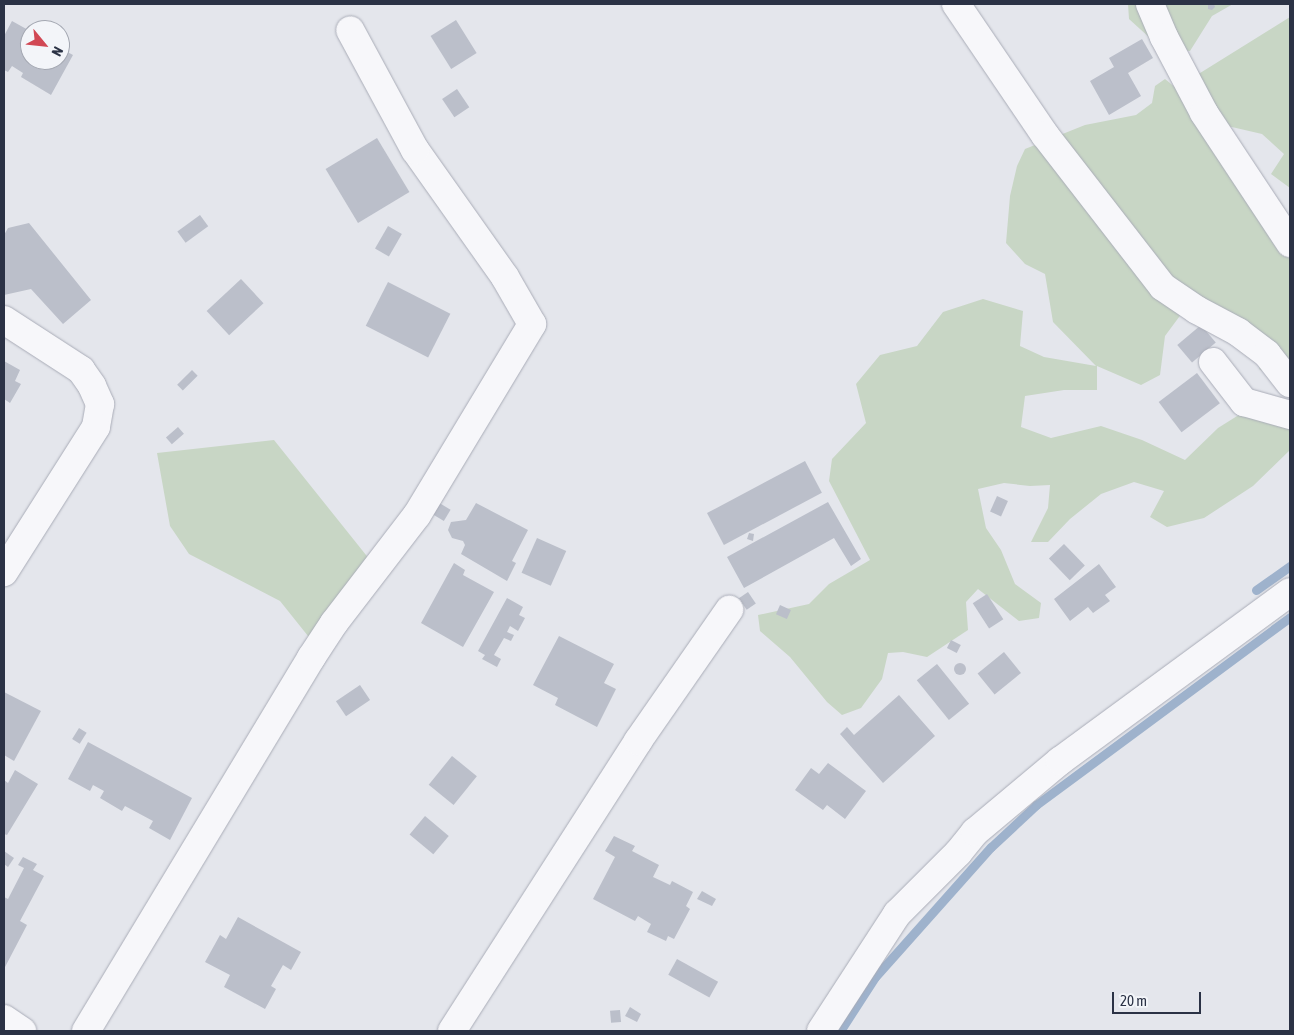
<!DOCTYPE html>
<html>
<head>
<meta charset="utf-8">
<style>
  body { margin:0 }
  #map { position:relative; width:1294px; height:1035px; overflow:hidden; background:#e4e6ec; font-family:"Asap Condensed",sans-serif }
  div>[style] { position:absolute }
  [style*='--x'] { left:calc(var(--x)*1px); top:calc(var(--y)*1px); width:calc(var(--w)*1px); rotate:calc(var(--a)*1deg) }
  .green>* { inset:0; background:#c8d6c5 }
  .stream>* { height:9px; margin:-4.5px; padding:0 4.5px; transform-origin:4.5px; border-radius:4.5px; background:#9eb2cc }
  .building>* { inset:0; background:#bbbfca; transform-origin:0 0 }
  .round { border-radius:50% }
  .roads { filter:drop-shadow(0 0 1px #a9acb7) drop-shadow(0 0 1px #a9acb7) }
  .minor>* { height:28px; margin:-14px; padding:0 14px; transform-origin:14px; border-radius:14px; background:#f7f7fa }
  span { translate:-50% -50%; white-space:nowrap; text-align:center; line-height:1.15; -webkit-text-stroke:5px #f3f5f9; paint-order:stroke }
  .frame { position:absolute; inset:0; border:5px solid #2b3245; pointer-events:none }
  .north { position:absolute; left:20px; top:20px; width:50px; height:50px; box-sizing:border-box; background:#f3f5f9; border:1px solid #a3a7b1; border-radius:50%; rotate:118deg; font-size:14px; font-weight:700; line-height:20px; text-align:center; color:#2b3245 }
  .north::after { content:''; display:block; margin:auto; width:18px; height:22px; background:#d14854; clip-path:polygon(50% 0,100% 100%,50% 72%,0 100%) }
  .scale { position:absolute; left:1112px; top:992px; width:89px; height:22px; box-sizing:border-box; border:2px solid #2b3245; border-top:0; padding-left:6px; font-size:15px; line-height:18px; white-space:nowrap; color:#2b3245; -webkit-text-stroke:4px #f3f5f9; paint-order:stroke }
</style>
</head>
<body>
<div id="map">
  <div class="green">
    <i style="clip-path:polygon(1128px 4px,1233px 4px,1212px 16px,1190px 51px,1162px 49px,1129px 19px)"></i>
    <i style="clip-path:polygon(1290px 17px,1290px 188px,1271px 174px,1284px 154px,1262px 134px,1193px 118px,1290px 251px,1290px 387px,1259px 369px,1270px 345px,1182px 313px,1165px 336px,1160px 375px,1141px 385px,1097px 366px,1097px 390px,1064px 390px,1025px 396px,1021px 427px,1051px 438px,1101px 426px,1142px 440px,1185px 460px,1218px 428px,1269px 396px,1290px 425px,1290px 450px,1253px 486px,1204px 518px,1167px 527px,1150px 517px,1164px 491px,1134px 482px,1101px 494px,1070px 519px,1048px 542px,1031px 542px,1048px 508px,1050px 485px,1030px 486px,1004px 483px,978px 489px,986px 528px,1001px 550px,1015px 584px,1041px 603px,1039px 618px,1019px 621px,978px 589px,966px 602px,968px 630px,927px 657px,903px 652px,888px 653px,882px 679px,861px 708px,842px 715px,827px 702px,790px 657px,760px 631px,758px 615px,809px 604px,829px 584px,870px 560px,829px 481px,832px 459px,866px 423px,856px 384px,880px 355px,917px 346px,943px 312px,983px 299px,1023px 311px,1020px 346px,1044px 357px,1096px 366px,1053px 322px,1045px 274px,1025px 264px,1006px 243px,1010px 196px,1017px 166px,1025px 149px,1085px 125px,1136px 115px,1152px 103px,1155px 86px,1165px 79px,1176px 88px)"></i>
    <i style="clip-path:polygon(274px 440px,370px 560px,312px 641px,280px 601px,189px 554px,170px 526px,157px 453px)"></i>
  </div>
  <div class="stream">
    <i style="--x:1256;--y:590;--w:42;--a:-35.2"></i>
    <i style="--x:840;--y:1031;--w:64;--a:-57.1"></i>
    <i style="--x:875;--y:977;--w:174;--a:-48.3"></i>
    <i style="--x:991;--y:847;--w:62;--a:-43"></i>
    <i style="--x:1036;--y:805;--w:316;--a:-36.5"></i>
  </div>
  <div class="building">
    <i style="clip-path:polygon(1208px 4px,1214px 4px,1215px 7px,1212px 10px,1208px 9px)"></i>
    <i style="left:456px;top:20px;width:39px;height:30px;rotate:58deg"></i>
    <i style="clip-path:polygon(12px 21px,30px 31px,30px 60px,60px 60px,60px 48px,73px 55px,51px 95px,21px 77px,23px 73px,12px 66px,8px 72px,4px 70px,4px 36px)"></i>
    <i style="clip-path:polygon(1142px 39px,1153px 58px,1128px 73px,1141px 96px,1109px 115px,1090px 81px,1114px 67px,1109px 58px)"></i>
    <i style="left:457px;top:89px;width:22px;height:18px;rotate:56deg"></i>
    <i style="left:377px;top:138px;width:63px;height:60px;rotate:59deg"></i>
    <i style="left:200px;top:215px;width:14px;height:28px;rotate:54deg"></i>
    <i style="clip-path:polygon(29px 223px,91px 300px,63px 324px,31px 289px,4px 295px,4px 235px,8px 228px)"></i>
    <i style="left:388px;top:226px;width:16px;height:26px;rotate:30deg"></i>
    <i style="left:241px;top:279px;width:33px;height:47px;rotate:47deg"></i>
    <i style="left:388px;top:282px;width:70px;height:49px;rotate:27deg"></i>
    <i style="left:1201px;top:325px;width:23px;height:31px;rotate:50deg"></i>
    <i style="clip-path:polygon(4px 361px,20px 370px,15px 381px,21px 384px,10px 403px,4px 399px)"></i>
    <i style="left:192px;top:370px;width:8px;height:21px;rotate:45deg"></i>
    <i style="left:1197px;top:373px;width:38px;height:48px;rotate:53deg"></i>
    <i style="left:178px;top:427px;width:9px;height:16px;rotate:49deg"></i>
    <i style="left:805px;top:461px;width:36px;height:111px;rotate:62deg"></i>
    <i style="left:997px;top:496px;width:12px;height:17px;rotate:24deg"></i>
    <i style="left:436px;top:501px;width:17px;height:13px;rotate:31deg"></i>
    <i style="clip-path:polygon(828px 502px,861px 559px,851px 566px,834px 538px,744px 588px,727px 557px)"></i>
    <i style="clip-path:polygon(476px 503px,528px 530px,512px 561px,516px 563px,507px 581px,461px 554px,465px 545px,463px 541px,452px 538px,448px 530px,451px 522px,466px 520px)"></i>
    <i style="clip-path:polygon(749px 533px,754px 534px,753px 541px,747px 539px)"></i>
    <i style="left:537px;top:538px;width:32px;height:38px;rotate:24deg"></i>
    <i style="left:1064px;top:544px;width:30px;height:21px;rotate:46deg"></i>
    <i style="clip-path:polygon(454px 563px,465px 570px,463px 575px,494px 592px,463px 647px,421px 623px)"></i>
    <i style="clip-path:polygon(1099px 564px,1116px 587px,1105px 595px,1110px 601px,1093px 613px,1088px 607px,1070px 621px,1054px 599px)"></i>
    <i style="left:748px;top:592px;width:14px;height:11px;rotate:56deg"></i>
    <i style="left:987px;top:594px;width:30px;height:17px;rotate:57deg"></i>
    <i style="clip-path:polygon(507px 598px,523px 607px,519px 615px,525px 618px,518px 631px,510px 626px,507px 632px,514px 635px,511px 641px,504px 638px,494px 655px,501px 659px,497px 667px,482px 659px,485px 655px,478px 651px)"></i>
    <i style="left:780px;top:605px;width:12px;height:10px;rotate:24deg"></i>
    <i style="clip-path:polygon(559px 636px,614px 664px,604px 683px,616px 689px,597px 727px,555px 705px,558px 698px,533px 685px)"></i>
    <i style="left:951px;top:640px;width:11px;height:9px;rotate:27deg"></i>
    <i style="left:1004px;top:652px;width:27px;height:34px;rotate:51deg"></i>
    <i class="round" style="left:954px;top:663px;width:12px;height:12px"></i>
    <i style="left:937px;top:664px;width:51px;height:26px;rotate:51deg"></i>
    <i style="left:360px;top:685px;width:18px;height:29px;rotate:56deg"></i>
    <i style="clip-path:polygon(4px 692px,41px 711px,14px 761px,4px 755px)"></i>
    <i style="clip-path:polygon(899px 695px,935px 736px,883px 783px,840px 734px,847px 727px,854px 735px)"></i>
    <i style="left:79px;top:728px;width:9px;height:13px;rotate:32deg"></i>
    <i style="clip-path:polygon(88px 742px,192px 798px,170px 840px,149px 828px,153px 821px,125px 806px,122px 811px,100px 798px,104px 791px,93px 785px,90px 791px,68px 779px)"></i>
    <i style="left:452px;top:756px;width:32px;height:37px;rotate:39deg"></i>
    <i style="clip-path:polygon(828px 763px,866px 791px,845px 819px,827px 805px,823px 810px,795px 790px,811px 768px,819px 774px)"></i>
    <i style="clip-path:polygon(15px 770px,38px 784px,7px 835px,4px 834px,4px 780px,8px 783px)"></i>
    <i style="left:425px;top:816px;width:31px;height:24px;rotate:40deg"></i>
    <i style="clip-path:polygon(614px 836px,635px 846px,632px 851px,659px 865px,653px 877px,670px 885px,672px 881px,693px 892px,686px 906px,690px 909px,674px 939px,668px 936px,666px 941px,647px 932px,651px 924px,638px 916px,635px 921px,593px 899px,615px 857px,605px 851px)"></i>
    <i style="clip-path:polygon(4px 851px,14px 858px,8px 867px,4px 864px)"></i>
    <i style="clip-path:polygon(23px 857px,37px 864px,33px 870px,44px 876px,20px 921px,27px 925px,4px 969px,4px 897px,8px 899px,24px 868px,18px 865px)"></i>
    <i style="clip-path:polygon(702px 891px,716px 899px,712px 906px,697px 899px)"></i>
    <i style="clip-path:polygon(238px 917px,301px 952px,291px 970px,283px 965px,271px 986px,276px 989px,265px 1009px,224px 987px,230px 975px,205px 962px,220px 935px,226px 939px)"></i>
    <i style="left:677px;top:959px;width:47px;height:18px;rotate:29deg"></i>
    <i style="clip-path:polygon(630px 1007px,641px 1014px,637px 1022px,625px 1016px)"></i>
    <i style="left:620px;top:1010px;width:12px;height:10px;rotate:85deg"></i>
  </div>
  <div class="roads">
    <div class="minor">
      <i style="--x:956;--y:4;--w:158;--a:55.8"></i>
      <i style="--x:1045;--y:135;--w:192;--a:52.2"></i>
      <i style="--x:1163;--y:287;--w:41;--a:34.1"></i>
      <i style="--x:1197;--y:310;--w:47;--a:28.2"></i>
      <i style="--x:1238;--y:332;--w:36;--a:37"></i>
      <i style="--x:1267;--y:354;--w:37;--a:52"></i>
      <i style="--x:1150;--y:4;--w:36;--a:67"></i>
      <i style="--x:1164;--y:37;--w:86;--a:62.2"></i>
      <i style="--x:1204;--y:113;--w:156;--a:56.5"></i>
      <i style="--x:4;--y:320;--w:92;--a:33"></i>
      <i style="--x:81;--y:370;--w:19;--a:55"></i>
      <i style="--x:92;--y:386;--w:20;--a:66"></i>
      <i style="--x:100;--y:404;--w:23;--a:100"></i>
      <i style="--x:96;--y:427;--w:172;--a:122.4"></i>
      <i style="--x:1213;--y:362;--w:51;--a:52.2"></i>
      <i style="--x:1244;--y:402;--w:48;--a:15.8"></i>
      <i style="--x:4;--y:1019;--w:22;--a:34"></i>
      <i style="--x:86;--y:1031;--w:436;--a:-58.9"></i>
      <i style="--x:311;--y:658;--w:42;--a:-56.7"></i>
      <i style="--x:334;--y:623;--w:136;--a:-52.5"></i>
      <i style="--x:417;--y:515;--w:223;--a:-58.9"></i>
      <i style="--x:532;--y:324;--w:54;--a:-119.9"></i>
      <i style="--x:505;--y:277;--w:156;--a:-125.3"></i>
      <i style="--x:415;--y:150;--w:136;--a:-118.4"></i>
      <i style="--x:452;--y:1031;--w:345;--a:-57.3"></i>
      <i style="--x:638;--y:741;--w:160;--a:-55.2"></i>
      <i style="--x:821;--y:1031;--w:140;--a:-57"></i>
      <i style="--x:897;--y:914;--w:86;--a:-45"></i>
      <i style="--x:958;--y:853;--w:27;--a:-51"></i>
      <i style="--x:975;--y:832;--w:111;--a:-39.9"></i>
      <i style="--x:1060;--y:761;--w:285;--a:-36.3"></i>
    </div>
  </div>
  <div class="frame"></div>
  <div class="north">N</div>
  <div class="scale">20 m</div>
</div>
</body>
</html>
